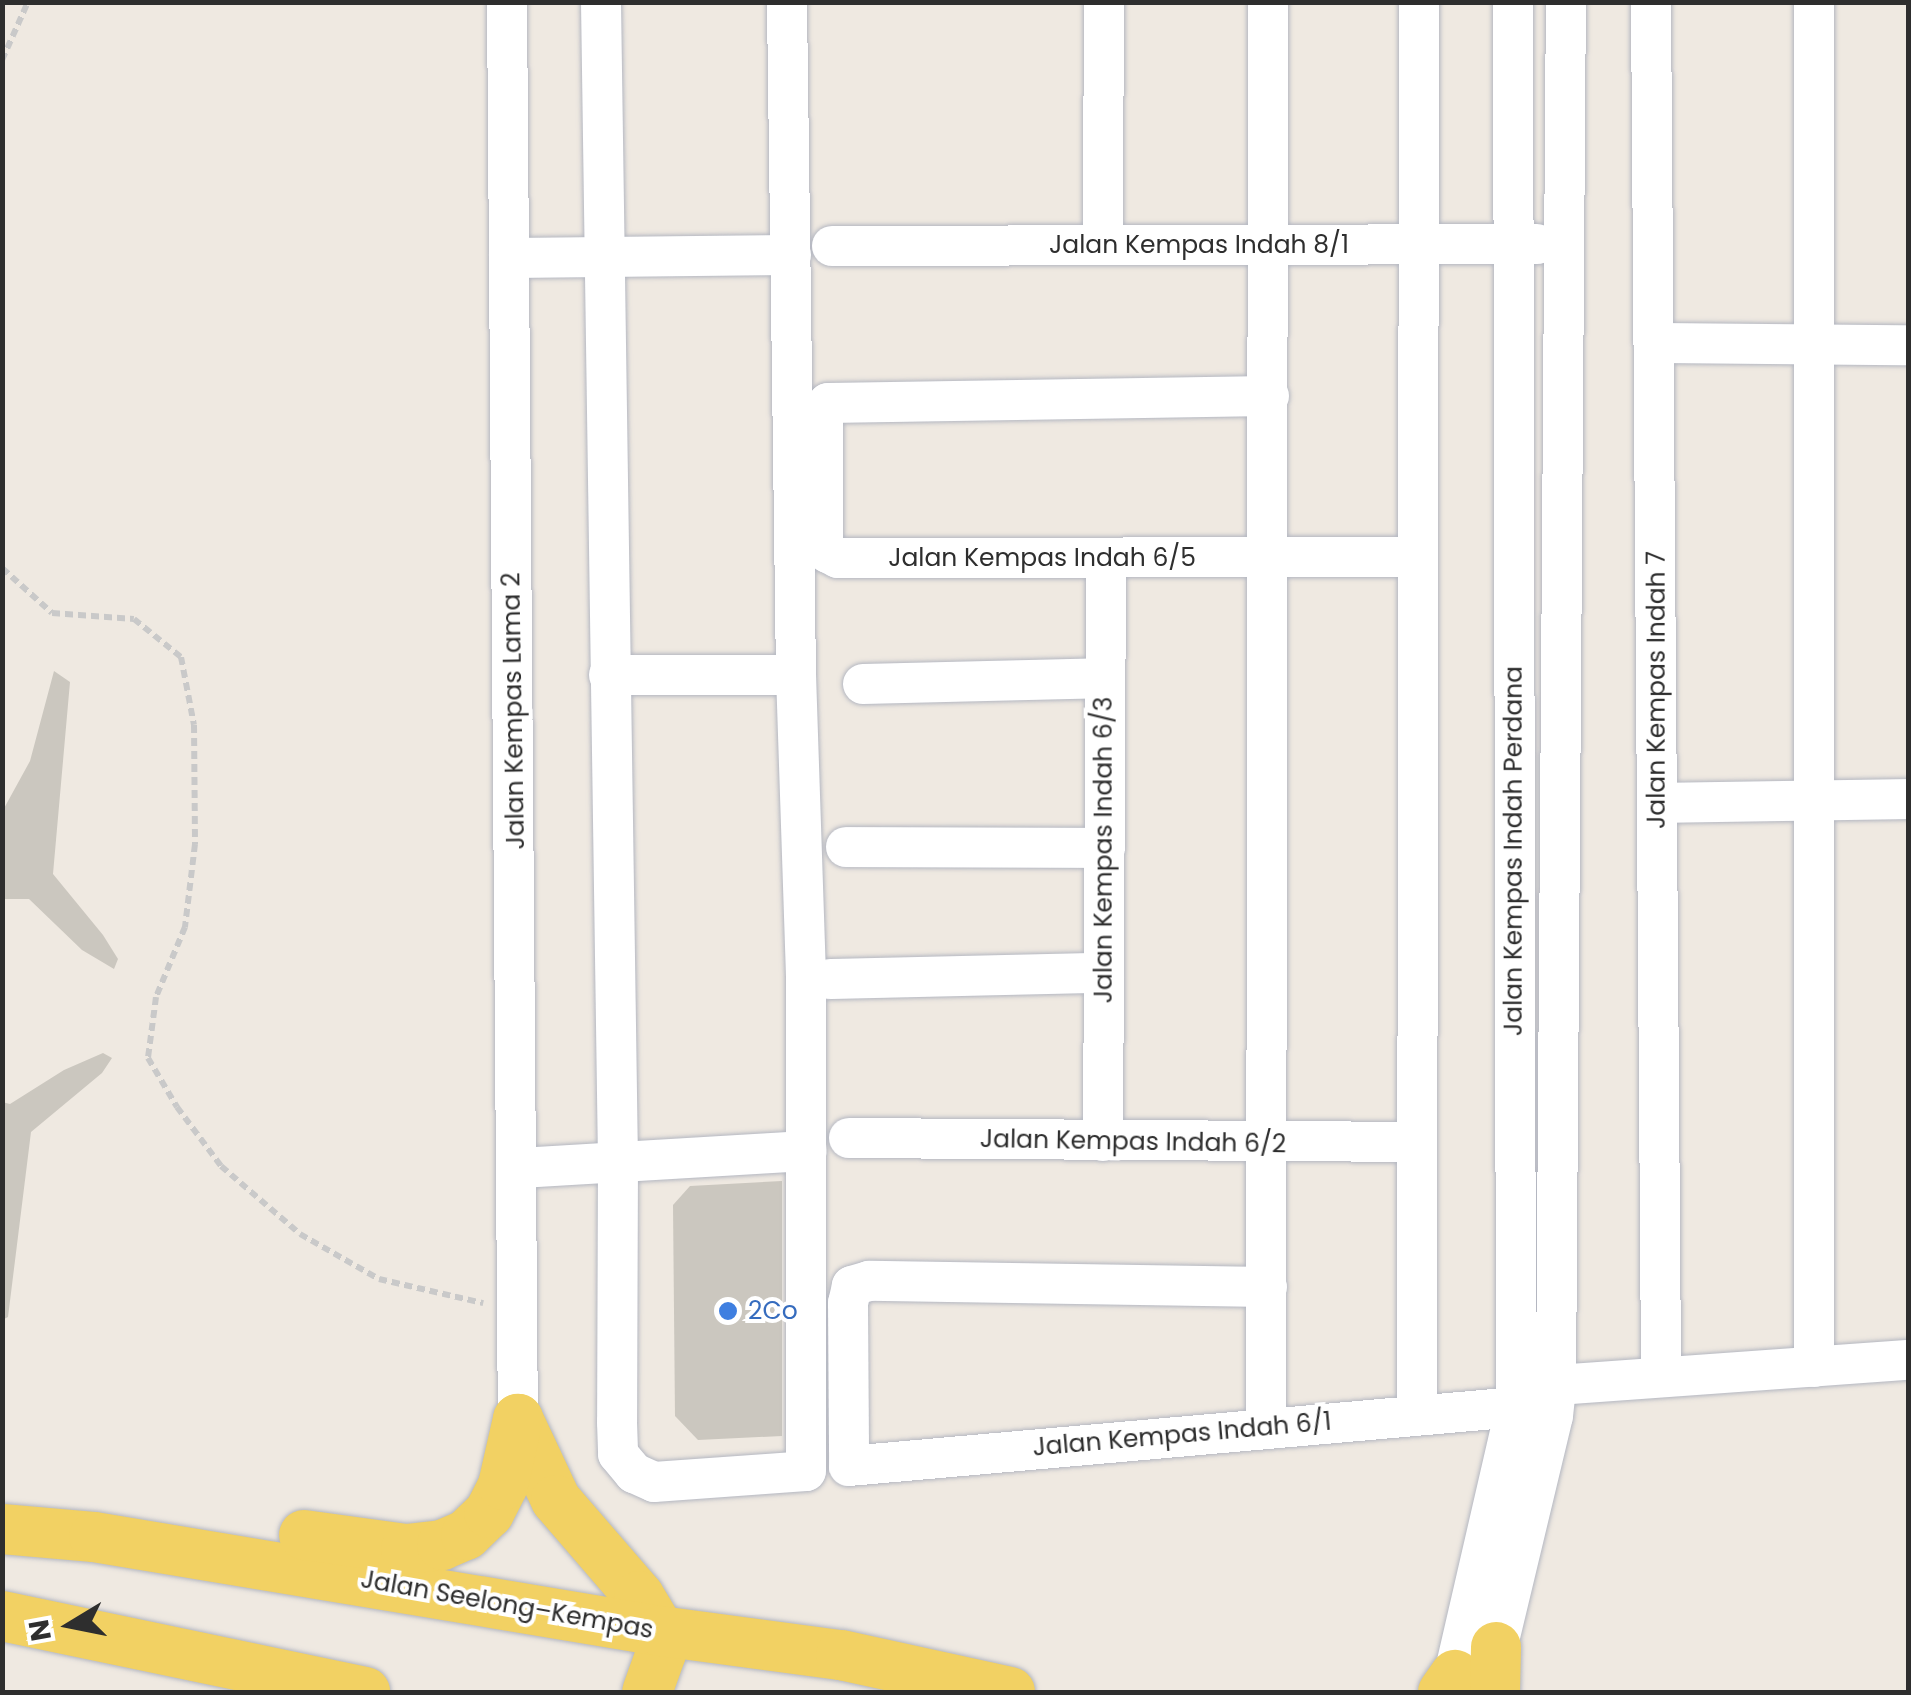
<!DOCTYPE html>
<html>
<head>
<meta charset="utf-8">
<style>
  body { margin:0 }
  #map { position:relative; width:1911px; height:1695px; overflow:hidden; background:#efe9e1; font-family:Poppins,sans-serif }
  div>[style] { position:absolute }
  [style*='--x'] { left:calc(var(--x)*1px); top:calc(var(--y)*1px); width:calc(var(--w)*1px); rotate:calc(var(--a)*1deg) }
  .building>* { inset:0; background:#cbc7bf }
  .path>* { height:6px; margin-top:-3px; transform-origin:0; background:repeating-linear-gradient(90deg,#c9c9c9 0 8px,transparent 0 13px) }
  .roads { filter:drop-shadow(0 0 2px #b4b7c1) drop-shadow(0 0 2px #b4b7c1) }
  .minor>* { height:40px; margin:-20px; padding:0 20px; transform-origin:20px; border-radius:20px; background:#fff }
  .major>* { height:50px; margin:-25px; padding:0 25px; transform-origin:25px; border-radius:25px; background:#f2d163 }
  .dots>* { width:28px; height:28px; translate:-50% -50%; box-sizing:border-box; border:5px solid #fff; border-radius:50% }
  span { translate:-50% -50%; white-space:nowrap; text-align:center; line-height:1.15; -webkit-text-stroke:8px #fff; paint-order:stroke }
  .street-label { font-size:25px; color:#2e2e2e }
  .shop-label { font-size:25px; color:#366cbe }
  .left { translate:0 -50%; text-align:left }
  .frame { position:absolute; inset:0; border:5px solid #2e2e2e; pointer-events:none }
  .north { position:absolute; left:20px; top:1575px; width:100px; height:100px; -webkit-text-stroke:8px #fff; paint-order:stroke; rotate:260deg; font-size:28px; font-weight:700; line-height:40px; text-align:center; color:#2e2e2e }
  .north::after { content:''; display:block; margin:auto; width:35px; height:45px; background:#2e2e2e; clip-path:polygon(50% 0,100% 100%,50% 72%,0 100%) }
</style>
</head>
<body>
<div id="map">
  <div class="building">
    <i style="clip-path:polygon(54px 671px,70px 682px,53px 874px,103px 935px,118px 959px,114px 969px,82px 950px,29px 899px,2px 899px,2px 812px,30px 761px)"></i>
    <i style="clip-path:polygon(103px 1053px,112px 1058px,102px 1073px,31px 1132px,8px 1317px,2px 1320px,2px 1102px,10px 1104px,64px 1070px)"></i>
    <i style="clip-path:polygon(782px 1181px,782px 1436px,698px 1440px,675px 1416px,673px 1205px,690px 1186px)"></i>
  </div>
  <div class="path">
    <i style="--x:2;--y:60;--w:64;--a:-65.9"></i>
    <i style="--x:2;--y:568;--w:67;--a:42"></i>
    <i style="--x:52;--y:613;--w:82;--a:4.2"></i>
    <i style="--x:134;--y:619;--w:60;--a:39"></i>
    <i style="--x:181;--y:657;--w:69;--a:79.2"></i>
    <i style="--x:194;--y:725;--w:119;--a:89.5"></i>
    <i style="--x:195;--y:844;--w:84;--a:96.9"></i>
    <i style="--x:185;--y:927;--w:76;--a:112.5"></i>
    <i style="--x:156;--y:997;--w:62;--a:97.5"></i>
    <i style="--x:148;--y:1058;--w:57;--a:59.4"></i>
    <i style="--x:177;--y:1107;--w:74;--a:53.3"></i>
    <i style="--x:221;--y:1166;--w:104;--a:40.7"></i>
    <i style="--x:300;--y:1234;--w:91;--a:29.7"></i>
    <i style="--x:379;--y:1279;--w:107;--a:13"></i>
  </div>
  <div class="roads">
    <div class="minor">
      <i style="--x:507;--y:2;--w:1417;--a:89.56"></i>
      <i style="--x:601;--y:2;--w:1159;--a:89.16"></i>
      <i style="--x:618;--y:1161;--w:261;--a:90.2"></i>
      <i style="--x:617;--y:1422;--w:32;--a:88"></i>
      <i style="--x:618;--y:1454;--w:25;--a:50"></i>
      <i style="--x:634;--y:1473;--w:22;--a:24"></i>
      <i style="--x:654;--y:1482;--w:152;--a:-4.1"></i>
      <i style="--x:806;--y:1471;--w:495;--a:-90"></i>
      <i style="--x:806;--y:976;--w:301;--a:-91.9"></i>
      <i style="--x:796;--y:675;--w:673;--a:-90.77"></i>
      <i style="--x:1651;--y:2;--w:1375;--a:89.58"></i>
      <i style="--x:1814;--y:2;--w:1365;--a:90"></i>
      <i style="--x:1103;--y:245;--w:243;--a:-89.8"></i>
      <i style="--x:832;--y:246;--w:705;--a:-0.16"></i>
      <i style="--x:509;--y:258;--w:282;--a:-0.6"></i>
      <i style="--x:1654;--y:343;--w:254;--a:0.5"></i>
      <i style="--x:1269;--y:396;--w:441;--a:179.1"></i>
      <i style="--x:828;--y:403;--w:9;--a:126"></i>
      <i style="--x:823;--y:410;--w:132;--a:90"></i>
      <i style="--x:823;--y:542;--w:12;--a:66"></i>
      <i style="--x:828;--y:553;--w:11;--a:27"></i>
      <i style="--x:838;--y:558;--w:580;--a:-0.1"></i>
      <i style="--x:609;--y:675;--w:187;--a:0"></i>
      <i style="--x:863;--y:684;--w:242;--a:-1.4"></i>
      <i style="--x:1658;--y:803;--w:250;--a:-0.9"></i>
      <i style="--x:846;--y:847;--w:259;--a:0.2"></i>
      <i style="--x:830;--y:979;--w:274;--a:-1.3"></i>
      <i style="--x:849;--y:1138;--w:568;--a:0.4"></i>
      <i style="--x:1103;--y:1141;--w:582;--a:-89.7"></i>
      <i style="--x:519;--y:1168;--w:288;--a:-3.4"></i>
      <i style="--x:1267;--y:1287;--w:398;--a:-179.1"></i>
      <i style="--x:869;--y:1281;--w:18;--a:164"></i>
      <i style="--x:852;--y:1286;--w:17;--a:103"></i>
      <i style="--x:848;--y:1303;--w:163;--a:89.6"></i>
      <i style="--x:849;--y:1466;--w:670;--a:-5.05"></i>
      <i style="--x:1556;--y:1385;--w:353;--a:-4.1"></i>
      <i style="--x:1417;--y:1413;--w:1411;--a:-89.92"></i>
      <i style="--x:1266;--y:1427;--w:1425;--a:-89.92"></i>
      <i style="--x:1491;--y:1674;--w:265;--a:-76.5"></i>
      <i style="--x:1553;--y:1416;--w:31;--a:-84"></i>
      <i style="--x:1556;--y:1385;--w:1383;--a:-89.59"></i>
      <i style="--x:1450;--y:1692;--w:293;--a:-77"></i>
      <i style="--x:1516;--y:1407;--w:1405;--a:-90.12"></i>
    </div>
    <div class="major">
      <i style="--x:518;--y:1419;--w:89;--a:64.9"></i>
      <i style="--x:556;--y:1500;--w:127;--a:49.2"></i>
      <i style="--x:639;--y:1596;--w:41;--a:59"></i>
      <i style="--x:660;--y:1631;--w:22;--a:87"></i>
      <i style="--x:661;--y:1653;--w:41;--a:109.7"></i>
      <i style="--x:2;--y:1529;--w:92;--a:5"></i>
      <i style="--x:94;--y:1537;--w:574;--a:9.43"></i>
      <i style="--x:660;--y:1631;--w:183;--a:7.6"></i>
      <i style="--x:841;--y:1655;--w:173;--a:12.3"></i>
      <i style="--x:304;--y:1535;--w:103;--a:7.8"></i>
      <i style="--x:406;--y:1549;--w:36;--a:-6"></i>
      <i style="--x:442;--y:1545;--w:26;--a:-23"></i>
      <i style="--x:466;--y:1535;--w:32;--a:-44"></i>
      <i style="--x:489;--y:1513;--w:31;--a:-63"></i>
      <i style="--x:503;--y:1485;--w:68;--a:-77.2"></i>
      <i style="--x:2;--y:1616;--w:371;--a:11.8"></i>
      <i style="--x:1443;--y:1692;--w:21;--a:-55"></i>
      <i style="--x:1495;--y:1692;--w:45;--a:-88.7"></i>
    </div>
  </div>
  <div class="dots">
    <i style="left:728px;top:1311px;background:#3f7fe0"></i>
  </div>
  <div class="street-label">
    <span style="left:1199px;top:245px">Jalan Kempas Indah 8/1</span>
    <span style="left:1042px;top:558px">Jalan Kempas Indah 6/5</span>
    <span style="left:1657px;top:690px;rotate:-90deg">Jalan Kempas Indah 7</span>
    <span style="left:514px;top:711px;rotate:-91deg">Jalan Kempas Lama 2</span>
    <span style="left:1104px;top:850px;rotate:-90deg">Jalan Kempas Indah 6/3</span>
    <span style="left:1514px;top:851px;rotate:-90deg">Jalan Kempas Indah Perdana</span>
    <span style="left:1133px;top:1142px;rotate:1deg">Jalan Kempas Indah 6/2</span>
    <span style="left:1182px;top:1435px;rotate:-5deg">Jalan Kempas Indah 6/1</span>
    <span style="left:507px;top:1605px;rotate:10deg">Jalan Seelong–Kempas</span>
  </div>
  <div class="shop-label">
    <span class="left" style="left:748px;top:1311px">2Co</span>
  </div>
  <div class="frame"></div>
  <div class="north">N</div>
</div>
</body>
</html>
